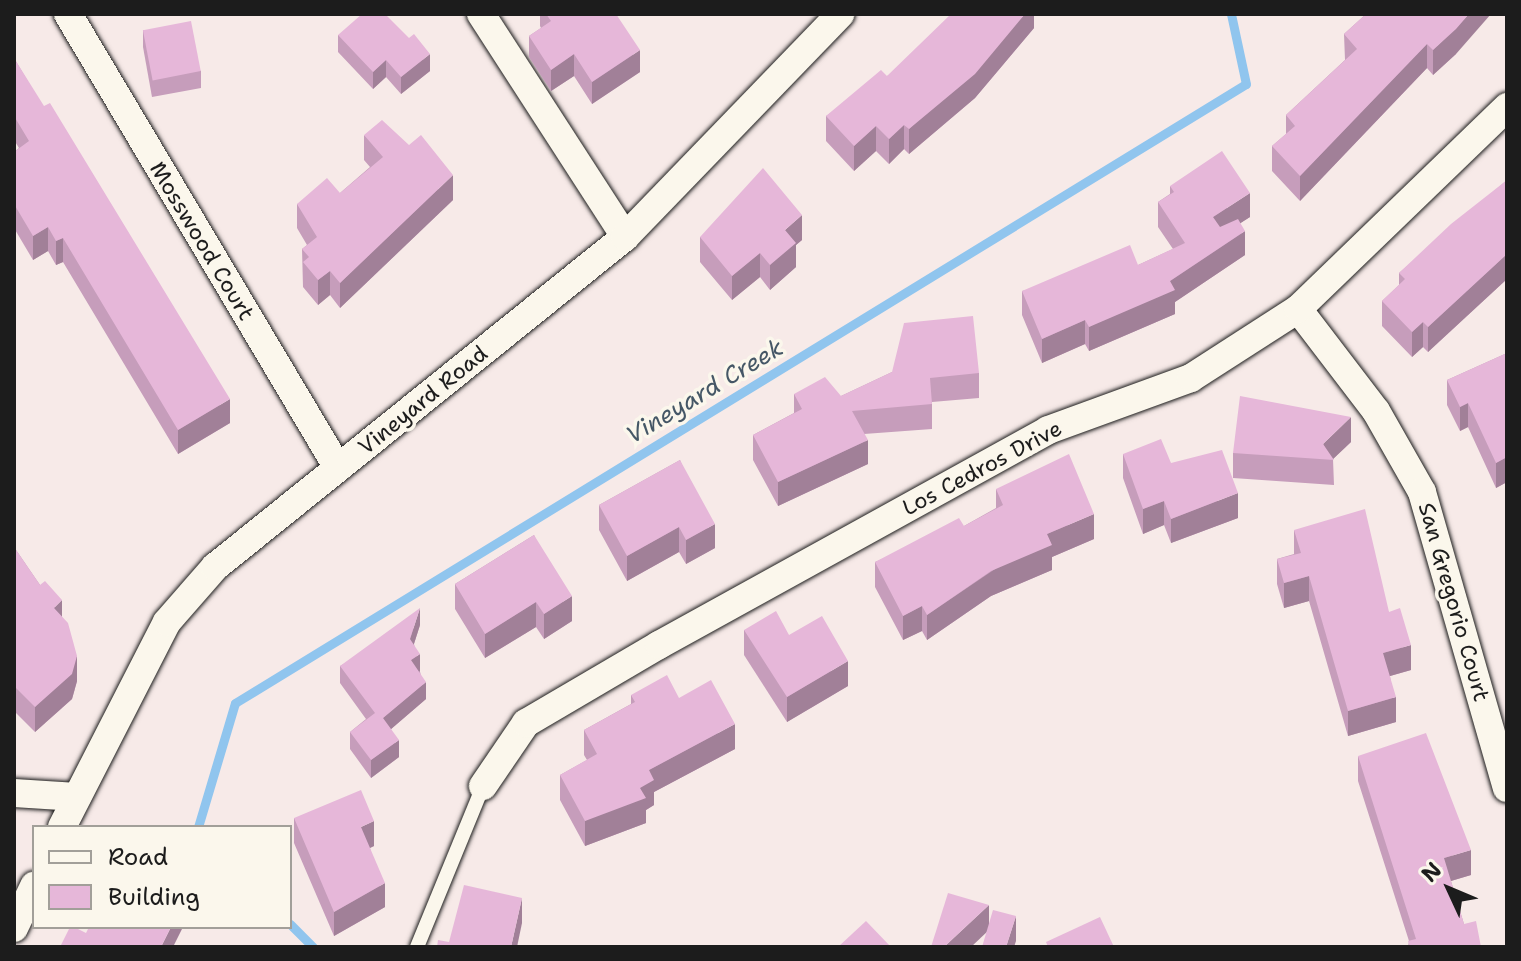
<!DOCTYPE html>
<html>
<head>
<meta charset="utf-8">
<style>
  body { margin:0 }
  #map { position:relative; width:1521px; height:961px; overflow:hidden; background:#f7eae8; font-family:"Shantell Sans",sans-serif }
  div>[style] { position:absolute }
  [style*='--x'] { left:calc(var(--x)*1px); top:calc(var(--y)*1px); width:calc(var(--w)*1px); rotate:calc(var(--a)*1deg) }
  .stream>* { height:9px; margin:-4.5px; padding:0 4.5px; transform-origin:4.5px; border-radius:4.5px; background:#90c5ee }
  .roads { filter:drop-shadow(0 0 2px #1c1c1c) drop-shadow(0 0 2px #1c1c1c) }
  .lane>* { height:14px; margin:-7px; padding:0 7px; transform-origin:7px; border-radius:7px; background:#fbf7ec }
  .street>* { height:28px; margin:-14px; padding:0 14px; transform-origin:14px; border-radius:14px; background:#fbf7ec }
  .wall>* { inset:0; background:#c69dbb }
  .shaded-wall>* { inset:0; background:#a18098 }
  .building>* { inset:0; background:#e6b7d9; transform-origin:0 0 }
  span { translate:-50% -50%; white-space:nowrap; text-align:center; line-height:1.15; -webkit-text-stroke:7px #fbf7ec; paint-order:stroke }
  .street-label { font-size:22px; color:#1c1c1c }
  .water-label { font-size:24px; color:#455766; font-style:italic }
  .frame { position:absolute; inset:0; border:16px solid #1c1c1c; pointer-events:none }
  .legend { position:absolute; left:32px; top:825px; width:260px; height:104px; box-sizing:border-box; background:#fbf7ec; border:2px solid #a29f99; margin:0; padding:10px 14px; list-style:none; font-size:24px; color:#1c1c1c }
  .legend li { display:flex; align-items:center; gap:16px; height:40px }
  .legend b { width:40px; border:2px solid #a29f99 }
  .north { position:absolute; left:1409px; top:849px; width:80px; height:80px; -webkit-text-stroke:6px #fbf7ec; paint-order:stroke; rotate:314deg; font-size:22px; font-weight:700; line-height:32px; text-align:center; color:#1c1c1c }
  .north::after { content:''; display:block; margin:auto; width:28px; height:36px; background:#1c1c1c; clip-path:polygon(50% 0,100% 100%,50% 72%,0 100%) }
</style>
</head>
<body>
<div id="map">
  <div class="stream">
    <i style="--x:198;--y:827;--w:129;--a:-73.4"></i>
    <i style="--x:235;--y:703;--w:1185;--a:-31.48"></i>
    <i style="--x:1246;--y:84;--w:72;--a:-102.1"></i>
    <i style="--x:290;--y:924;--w:33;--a:45"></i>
  </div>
  <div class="roads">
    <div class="lane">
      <i style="--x:417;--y:947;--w:174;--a:-67.7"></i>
    </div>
    <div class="street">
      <i style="--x:68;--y:14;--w:528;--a:59.26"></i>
      <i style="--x:481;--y:14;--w:265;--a:57.1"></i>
      <i style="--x:1298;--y:309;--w:128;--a:52.6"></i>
      <i style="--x:1376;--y:411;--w:93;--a:60.4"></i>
      <i style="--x:1422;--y:492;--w:308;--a:74"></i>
      <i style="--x:483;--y:786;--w:76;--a:-55.7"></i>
      <i style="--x:526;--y:723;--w:154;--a:-30.4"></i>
      <i style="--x:659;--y:645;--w:444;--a:-28.9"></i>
      <i style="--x:1048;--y:430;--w:152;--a:-20"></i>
      <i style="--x:1191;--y:378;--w:127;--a:-32.8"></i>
      <i style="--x:1298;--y:309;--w:291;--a:-44"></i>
      <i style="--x:14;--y:793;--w:63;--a:3.6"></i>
      <i style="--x:62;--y:827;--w:230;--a:-62.9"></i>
      <i style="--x:167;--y:622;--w:73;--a:-48.9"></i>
      <i style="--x:215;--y:567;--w:526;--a:-38.83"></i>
      <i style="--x:625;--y:237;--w:310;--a:-46"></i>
      <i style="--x:14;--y:928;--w:47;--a:-64.5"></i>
    </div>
  </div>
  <div class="wall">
    <i style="clip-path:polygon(540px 14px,616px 14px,640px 72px,592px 104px,574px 76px,551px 91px,529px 57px,529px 36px,541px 28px,540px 26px)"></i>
    <i style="clip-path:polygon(1034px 14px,1034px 28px,975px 98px,909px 154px,904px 149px,889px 164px,876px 151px,854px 171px,826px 141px,826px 116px,887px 76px)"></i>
    <i style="clip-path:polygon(1366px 14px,1456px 54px,1433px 75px,1427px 68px,1300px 201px,1272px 171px,1272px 146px,1286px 134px,1286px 115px,1345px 60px,1344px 34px)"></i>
    <i style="clip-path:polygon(143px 30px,201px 71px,201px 88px,152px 97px,143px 47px)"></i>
    <i style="clip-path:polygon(338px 35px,409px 38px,430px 71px,401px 94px,386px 77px,373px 89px,338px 52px)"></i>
    <i style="clip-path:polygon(14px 58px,230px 423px,178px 454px,63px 262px,56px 265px,48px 251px,33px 260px,14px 228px,14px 152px,19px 148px,14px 140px)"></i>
    <i style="clip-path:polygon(364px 135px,453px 200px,340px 308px,330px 295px,318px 305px,303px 287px,302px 249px,307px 245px,297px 228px,297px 204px,340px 193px,370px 167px,364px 160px)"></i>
    <i style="clip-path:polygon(1507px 180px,1507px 279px,1428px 352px,1423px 347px,1412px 357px,1382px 326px,1382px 301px,1399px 285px,1399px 273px)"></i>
    <i style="clip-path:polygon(1170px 186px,1250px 217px,1240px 223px,1245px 255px,1175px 302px,1175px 314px,1089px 351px,1085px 344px,1042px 363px,1022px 315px,1022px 291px,1138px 265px,1173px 249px,1158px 227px,1158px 202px,1170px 194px)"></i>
    <i style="clip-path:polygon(700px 237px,802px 240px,796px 245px,796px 267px,770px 290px,760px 277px,732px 300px,700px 262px)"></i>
    <i style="clip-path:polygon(1507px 353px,1507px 482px,1496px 488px,1468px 427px,1460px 431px,1447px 405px,1447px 380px)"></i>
    <i style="clip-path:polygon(892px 372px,979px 373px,979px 398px,932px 402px,932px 429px,864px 434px,868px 464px,778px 506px,753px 460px,753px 435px,794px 413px,794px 394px,841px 396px)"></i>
    <i style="clip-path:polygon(1351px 442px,1333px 459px,1334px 485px,1233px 478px,1233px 453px)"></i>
    <i style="clip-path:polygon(1123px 454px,1171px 463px,1238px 518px,1171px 543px,1164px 525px,1143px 534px,1123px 478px)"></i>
    <i style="clip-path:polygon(680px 460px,715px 548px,686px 564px,679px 552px,627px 581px,599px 530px,599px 505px)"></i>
    <i style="clip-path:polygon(996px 489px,1094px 539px,1052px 557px,1052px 570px,991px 596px,927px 640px,922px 631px,903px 640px,875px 587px,875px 562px,964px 526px,996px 508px)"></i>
    <i style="clip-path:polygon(1294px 530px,1389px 612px,1411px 670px,1390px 676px,1396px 722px,1348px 736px,1309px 601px,1284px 608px,1277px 584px,1277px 559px,1294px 554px)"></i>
    <i style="clip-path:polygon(534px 535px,572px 621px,544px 639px,536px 627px,485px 658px,455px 609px,455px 584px)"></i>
    <i style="clip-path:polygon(14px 547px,62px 617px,77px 681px,72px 699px,35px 732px,14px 711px)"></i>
    <i style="clip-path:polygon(420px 625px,414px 644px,426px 699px,391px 729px,399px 757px,371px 778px,350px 749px,350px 732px,366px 719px,340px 683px,340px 666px)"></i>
    <i style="clip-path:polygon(744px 630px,789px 635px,848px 686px,787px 722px,744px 655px)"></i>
    <i style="clip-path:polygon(631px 695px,679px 698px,735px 749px,654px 792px,654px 805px,646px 810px,646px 823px,585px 846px,560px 800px,560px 775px,587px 760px,584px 755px,584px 730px,631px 704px)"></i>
    <i style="clip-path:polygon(1358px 756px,1471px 875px,1451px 881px,1464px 924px,1481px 947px,1408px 947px,1409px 941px,1358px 781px)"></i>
    <i style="clip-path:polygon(294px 818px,374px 846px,370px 848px,385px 907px,334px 936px,294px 843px)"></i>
  </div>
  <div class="shaded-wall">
    <i style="clip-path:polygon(1025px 14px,1034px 14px,1034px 28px,975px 98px,909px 154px,909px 129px)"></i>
    <i style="clip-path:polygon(1469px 14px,1491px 14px,1456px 54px,1433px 75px,1433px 50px)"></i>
    <i style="clip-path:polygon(1427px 44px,1427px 68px,1300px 201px,1300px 176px)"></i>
    <i style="clip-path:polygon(640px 50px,640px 72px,592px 104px,592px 82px)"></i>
    <i style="clip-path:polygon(430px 54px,430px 71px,401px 94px,401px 77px)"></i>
    <i style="clip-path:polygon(574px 54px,574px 76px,551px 91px,551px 70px)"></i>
    <i style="clip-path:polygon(386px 60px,386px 77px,373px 89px,373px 72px)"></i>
    <i style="clip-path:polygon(904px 125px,904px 149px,889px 164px,889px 139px)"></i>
    <i style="clip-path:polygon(876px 126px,876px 151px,854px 171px,854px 146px)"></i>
    <i style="clip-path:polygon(453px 175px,453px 200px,340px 308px,340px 283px)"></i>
    <i style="clip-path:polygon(1250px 193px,1250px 217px,1213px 241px,1213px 217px)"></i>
    <i style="clip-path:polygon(802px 215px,802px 240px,796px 245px,796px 267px,770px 290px,770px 265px,785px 230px)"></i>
    <i style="clip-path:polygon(48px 227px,48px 251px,33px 260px,33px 236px)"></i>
    <i style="clip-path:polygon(1245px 231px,1245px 255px,1175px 302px,1175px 314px,1089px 351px,1089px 327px,1170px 281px)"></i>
    <i style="clip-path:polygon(63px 238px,63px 262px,56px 265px,56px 241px)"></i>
    <i style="clip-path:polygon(760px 253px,760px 277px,732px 300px,732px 276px)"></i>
    <i style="clip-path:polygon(1507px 254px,1507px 279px,1428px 352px,1428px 327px)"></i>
    <i style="clip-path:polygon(330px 271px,330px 295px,318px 305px,318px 280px)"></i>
    <i style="clip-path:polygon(1085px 320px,1085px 344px,1042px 363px,1042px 339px)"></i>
    <i style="clip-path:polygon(1423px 322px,1423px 347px,1412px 357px,1412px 332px)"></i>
    <i style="clip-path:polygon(230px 399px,230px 423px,178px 454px,178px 430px)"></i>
    <i style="clip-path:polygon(1468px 403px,1468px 427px,1460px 431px,1460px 407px)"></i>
    <i style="clip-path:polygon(1351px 417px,1351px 442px,1332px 460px,1323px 444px)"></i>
    <i style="clip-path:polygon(868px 440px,868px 464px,778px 506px,778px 482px)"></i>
    <i style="clip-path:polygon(1507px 457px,1507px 482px,1496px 488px,1496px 463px)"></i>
    <i style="clip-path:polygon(1238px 493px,1238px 518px,1171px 543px,1171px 519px)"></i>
    <i style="clip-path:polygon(1164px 501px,1164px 525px,1143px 534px,1143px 509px)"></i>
    <i style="clip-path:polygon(1094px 514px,1094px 539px,1052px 557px,1052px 570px,991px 596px,927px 640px,927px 615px,1047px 534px)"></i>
    <i style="clip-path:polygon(715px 524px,715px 548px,686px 564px,686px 540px)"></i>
    <i style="clip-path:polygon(679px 527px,679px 552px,627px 581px,627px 556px)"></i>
    <i style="clip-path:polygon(1309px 576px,1309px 601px,1284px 608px,1284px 583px)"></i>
    <i style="clip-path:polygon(572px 596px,572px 621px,544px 639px,544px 614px)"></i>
    <i style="clip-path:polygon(62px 600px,62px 625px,54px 608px)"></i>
    <i style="clip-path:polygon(536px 602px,536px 627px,485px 658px,485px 634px)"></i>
    <i style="clip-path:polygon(922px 606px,922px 631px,903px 640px,903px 616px)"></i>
    <i style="clip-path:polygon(420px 608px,420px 625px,410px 656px,410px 639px)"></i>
    <i style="clip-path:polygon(1411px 645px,1411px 670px,1383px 678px,1383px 653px)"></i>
    <i style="clip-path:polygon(420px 654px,420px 671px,411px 677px,411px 660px)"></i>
    <i style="clip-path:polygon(77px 656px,77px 681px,72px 699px,35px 732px,35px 707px)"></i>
    <i style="clip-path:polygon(848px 661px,848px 686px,787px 722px,787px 697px)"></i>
    <i style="clip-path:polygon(426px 682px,426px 699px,383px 736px,383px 718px)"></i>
    <i style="clip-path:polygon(1396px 697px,1396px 722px,1348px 736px,1348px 711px)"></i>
    <i style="clip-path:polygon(735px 724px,735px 749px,654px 792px,654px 805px,646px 810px,646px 823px,585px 846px,585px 821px,640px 788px,649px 770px)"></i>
    <i style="clip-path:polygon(399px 740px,399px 757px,371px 778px,371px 760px)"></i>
    <i style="clip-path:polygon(374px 821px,374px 846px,361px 852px,361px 827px)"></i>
    <i style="clip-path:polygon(1471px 850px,1471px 875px,1444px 883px,1444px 858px)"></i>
    <i style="clip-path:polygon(385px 883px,385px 907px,334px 936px,334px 912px)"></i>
    <i style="clip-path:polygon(522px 898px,522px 923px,517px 947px,511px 947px)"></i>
    <i style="clip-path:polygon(989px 905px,989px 930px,971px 947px,944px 947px)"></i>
    <i style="clip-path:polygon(1016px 916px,1016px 941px,1014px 947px,1006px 947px)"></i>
    <i style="clip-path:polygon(171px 927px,183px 927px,173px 947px,161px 947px)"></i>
  </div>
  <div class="building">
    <i style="clip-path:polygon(362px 14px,385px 14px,409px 38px,414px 34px,430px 54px,401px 77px,386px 60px,373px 72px,338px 35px)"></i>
    <i style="clip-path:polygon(546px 14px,616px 14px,640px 50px,592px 82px,574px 54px,551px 70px,529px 36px,551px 21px)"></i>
    <i style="clip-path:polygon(951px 14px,1025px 14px,975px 74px,909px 129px,904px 125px,889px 139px,876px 126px,854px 146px,826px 116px,881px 70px,887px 76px)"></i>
    <i style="clip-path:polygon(1366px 14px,1469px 14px,1456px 29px,1433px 50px,1427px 44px,1300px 176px,1272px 146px,1295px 126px,1286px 115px,1357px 49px,1344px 34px)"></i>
    <i style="left:191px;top:21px;width:51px;height:49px;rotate:79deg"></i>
    <i style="clip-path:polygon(14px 58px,44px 106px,50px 103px,230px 399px,178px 430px,63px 238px,56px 241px,48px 227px,33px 236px,14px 204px,14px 152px,29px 141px,14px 116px)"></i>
    <i style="clip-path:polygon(382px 120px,409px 145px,421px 135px,453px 175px,340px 283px,330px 271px,318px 280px,303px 262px,309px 257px,302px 249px,317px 237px,297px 204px,327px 178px,340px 193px,383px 157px,364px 135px)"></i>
    <i style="clip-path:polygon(1222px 151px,1250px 193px,1213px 217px,1220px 227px,1238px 219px,1245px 231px,1170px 281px,1175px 290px,1089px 327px,1085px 320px,1042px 339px,1022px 291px,1130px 245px,1138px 265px,1185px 243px,1158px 202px,1174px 192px,1170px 186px)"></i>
    <i style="clip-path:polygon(763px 168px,802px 215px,785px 230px,796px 243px,770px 265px,760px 253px,732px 276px,700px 237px)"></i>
    <i style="clip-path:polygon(1507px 180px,1507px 254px,1428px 327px,1423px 322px,1412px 332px,1382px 301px,1405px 279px,1399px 273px,1451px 224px)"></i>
    <i style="clip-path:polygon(973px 316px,979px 373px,930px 378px,932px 404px,852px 411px,868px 440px,778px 482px,753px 435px,802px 409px,794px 394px,825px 377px,841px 396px,892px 372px,904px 323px)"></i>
    <i style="clip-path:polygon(1507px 353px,1507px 457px,1496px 463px,1468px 403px,1460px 407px,1447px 380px)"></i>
    <i style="clip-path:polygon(1240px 396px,1351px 417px,1323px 444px,1334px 460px,1233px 453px)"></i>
    <i style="clip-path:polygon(1161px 439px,1171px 463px,1222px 450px,1238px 493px,1171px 519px,1164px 501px,1143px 509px,1123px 454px)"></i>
    <i style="clip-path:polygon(1069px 454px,1094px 514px,1047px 534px,1052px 545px,991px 571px,927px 615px,922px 606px,903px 616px,875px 562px,959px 518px,964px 526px,1003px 505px,996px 489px)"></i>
    <i style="clip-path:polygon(680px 460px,715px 524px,686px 540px,679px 527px,627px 556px,599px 505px)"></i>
    <i style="clip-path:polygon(1365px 509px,1389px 612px,1400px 608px,1411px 645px,1383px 653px,1396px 697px,1348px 711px,1309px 576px,1284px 583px,1277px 559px,1301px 553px,1294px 530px)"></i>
    <i style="clip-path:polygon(534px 535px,572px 596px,544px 614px,536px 602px,485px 634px,455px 584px)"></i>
    <i style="clip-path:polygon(14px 547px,40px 585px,45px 581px,62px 600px,54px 608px,68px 623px,77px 656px,72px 674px,35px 707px,14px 686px)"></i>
    <i style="clip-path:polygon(420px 608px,410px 639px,420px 654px,411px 660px,426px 682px,383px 718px,399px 740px,371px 760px,350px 732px,375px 713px,340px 666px)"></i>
    <i style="clip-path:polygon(776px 611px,789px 635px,822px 616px,848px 661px,787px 697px,744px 630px)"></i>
    <i style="clip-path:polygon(667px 675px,679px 698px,711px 680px,735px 724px,649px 770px,654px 780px,640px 788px,646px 798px,585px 821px,560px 775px,597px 754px,584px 730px,635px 702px,631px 695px)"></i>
    <i style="clip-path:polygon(1426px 733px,1471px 850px,1444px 858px,1464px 924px,1476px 921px,1481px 947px,1410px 947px,1408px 941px,1416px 939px,1358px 756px)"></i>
    <i style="clip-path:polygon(361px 790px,374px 821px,361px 827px,385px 883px,334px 912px,294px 818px)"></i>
    <i style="clip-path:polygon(464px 885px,522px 898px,511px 947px,437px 947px,438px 940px,449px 942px)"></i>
    <i style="clip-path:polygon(948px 893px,989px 905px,944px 947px,931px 947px)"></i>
    <i style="clip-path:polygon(993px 910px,1016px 916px,1006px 947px,982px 947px)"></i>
    <i style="clip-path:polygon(1100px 917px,1114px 947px,1048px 947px,1046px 942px)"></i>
    <i style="clip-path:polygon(866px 921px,891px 947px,838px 947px)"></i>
    <i style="clip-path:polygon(70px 927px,74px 927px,86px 933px,89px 927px,171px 927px,161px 947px,60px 947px)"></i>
  </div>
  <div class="street-label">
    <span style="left:202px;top:241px;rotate:59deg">Mosswood Court</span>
    <span style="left:423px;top:400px;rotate:-39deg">Vineyard Road</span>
    <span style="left:982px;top:468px;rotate:-28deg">Los Cedros Drive</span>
    <span style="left:1454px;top:602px;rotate:74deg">San Gregorio Court</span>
  </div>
  <div class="water-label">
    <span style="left:705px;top:392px;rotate:-31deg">Vineyard Creek</span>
  </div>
  <div class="frame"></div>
  <ul class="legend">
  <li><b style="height:10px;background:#fbf7ec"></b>Road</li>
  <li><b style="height:22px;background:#e6b7d9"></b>Building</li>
  </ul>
  <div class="north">N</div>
</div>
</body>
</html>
